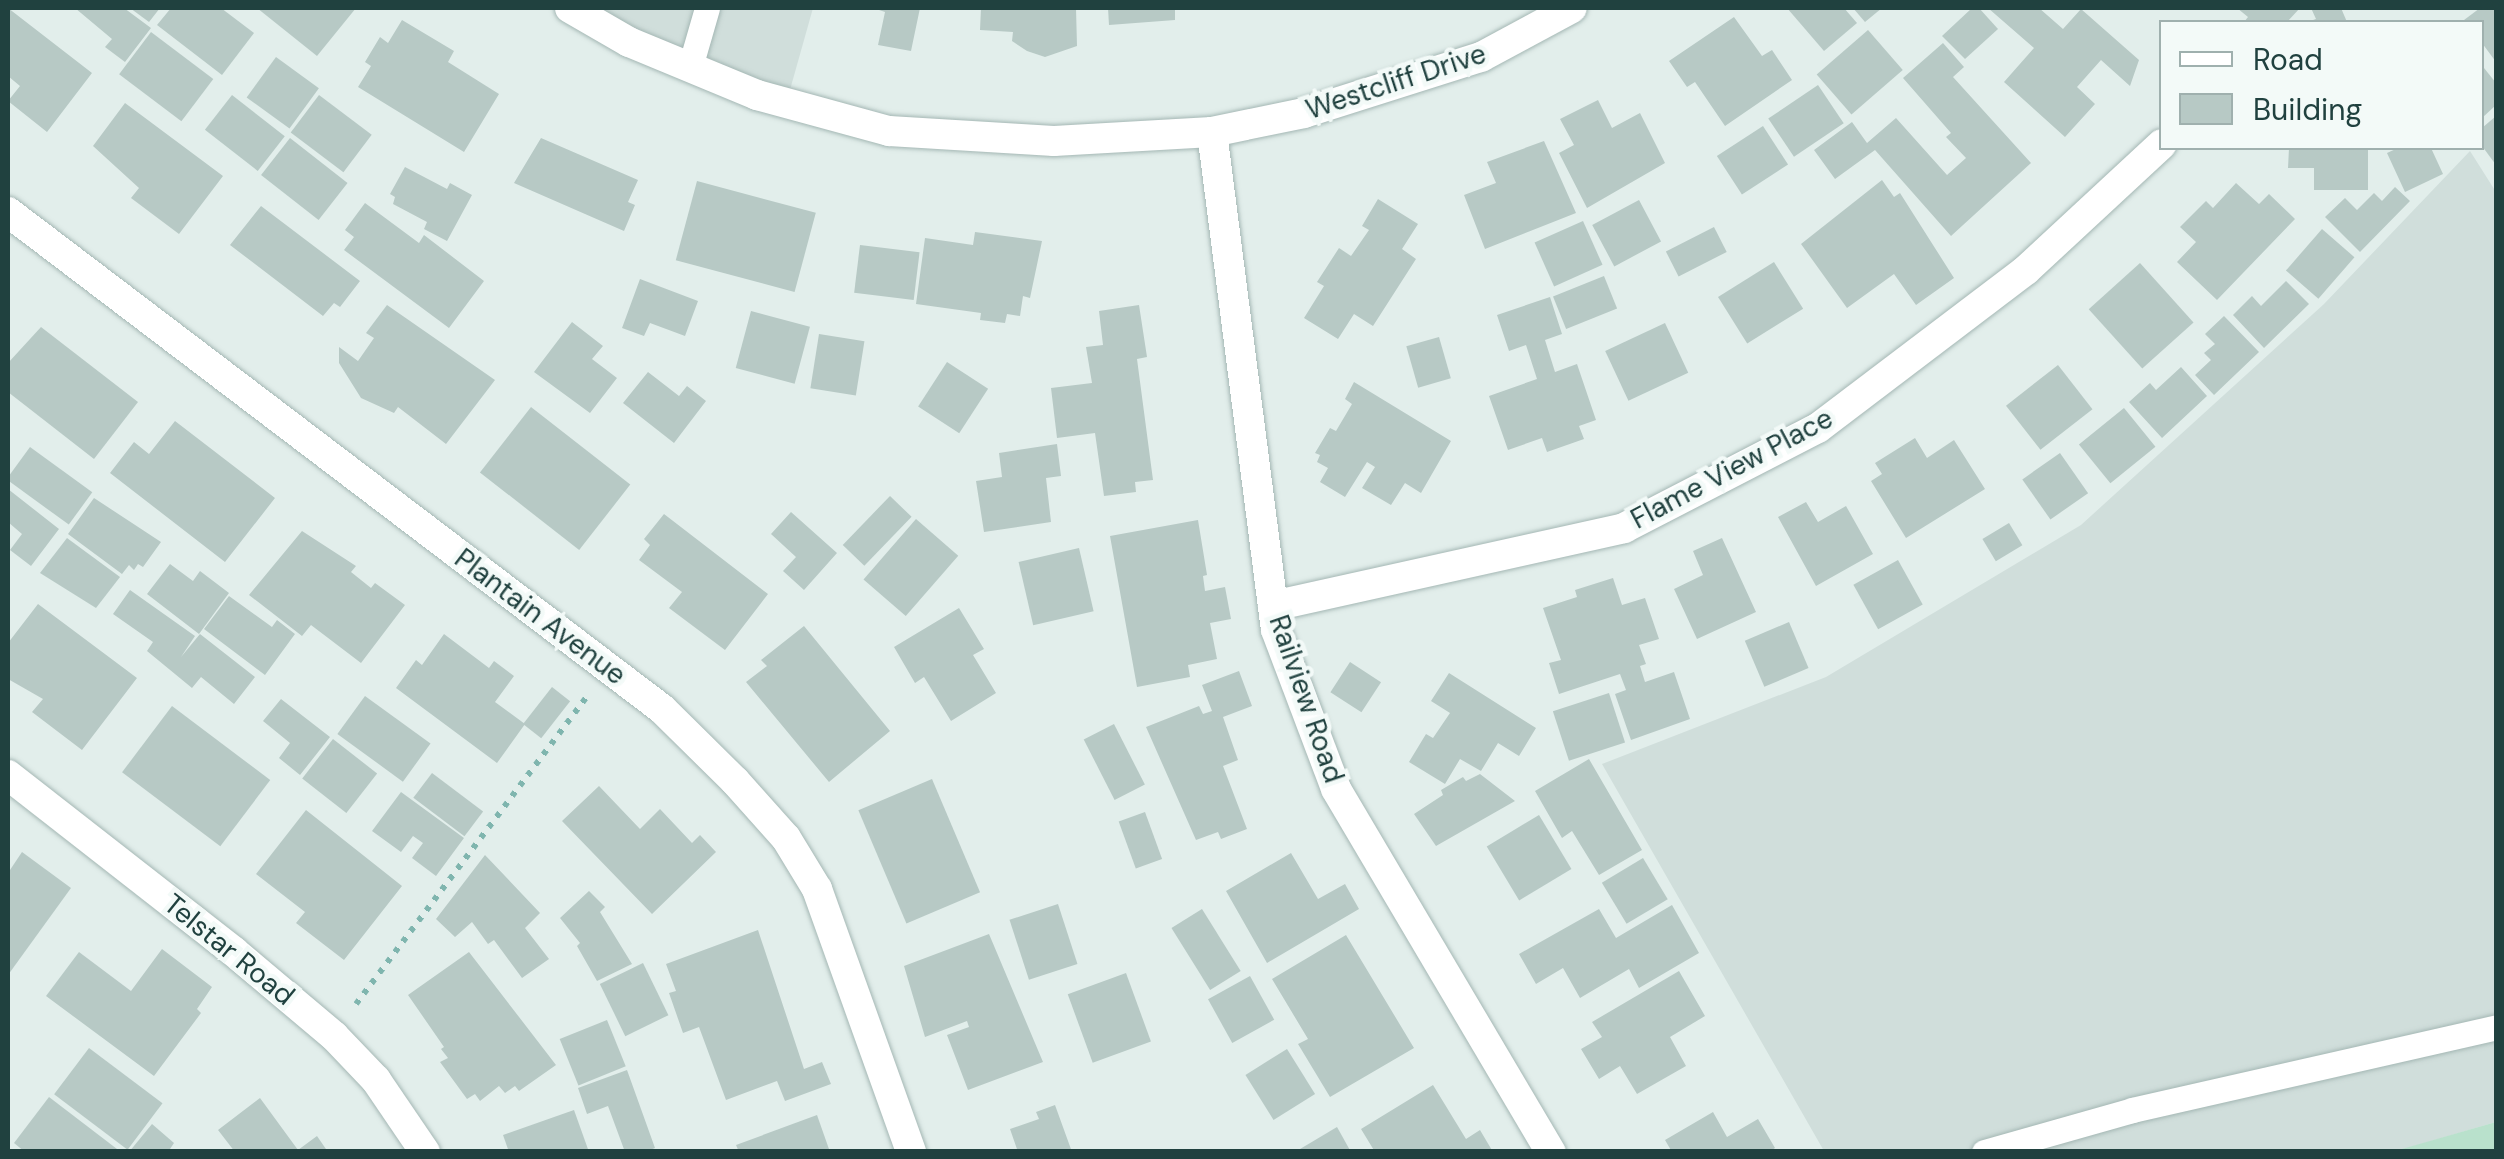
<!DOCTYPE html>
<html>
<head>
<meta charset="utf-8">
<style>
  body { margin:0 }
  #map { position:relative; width:2504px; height:1159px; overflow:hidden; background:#e2eeeb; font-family:"DM Sans",sans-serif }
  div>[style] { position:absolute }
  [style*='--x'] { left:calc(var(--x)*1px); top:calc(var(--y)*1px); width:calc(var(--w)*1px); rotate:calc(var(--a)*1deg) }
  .built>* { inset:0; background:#d0dedb }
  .green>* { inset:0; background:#b9e1cc }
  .building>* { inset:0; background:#b7c9c5; transform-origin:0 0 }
  .path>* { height:6px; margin-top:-3px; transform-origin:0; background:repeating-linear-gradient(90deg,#7fb5ae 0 5px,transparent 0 13px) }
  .roads { filter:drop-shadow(0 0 2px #a4b7b4) drop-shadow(0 0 2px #a4b7b4) }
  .lane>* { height:25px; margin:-12.5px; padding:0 12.5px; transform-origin:12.5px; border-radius:12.5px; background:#fff }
  .street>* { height:30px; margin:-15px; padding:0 15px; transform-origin:15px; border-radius:15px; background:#fff }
  .secondary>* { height:30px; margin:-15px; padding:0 15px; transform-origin:15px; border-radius:15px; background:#fff }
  span { translate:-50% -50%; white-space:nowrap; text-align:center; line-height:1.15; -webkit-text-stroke:9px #f3faf8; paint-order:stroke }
  .street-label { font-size:28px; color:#20413f }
  .frame { position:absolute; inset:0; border:10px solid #20413f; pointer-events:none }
  .legend { position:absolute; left:2159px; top:20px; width:325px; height:130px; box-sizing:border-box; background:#f3faf8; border:2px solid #9fb0ae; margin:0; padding:12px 18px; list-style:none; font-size:30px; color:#20413f }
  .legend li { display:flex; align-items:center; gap:20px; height:50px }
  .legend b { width:50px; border:2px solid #9fb0ae }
</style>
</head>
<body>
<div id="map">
  <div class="built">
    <i style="clip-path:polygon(566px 8px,813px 8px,786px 104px)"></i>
    <i style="clip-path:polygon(2470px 151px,2496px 192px,2496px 1122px,2394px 1152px,1824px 1151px,1602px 764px,1826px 677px,2081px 525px,2324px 304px)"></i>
  </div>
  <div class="green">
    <i style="clip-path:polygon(2496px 1122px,2496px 1151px,2394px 1151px,2395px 1151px)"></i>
  </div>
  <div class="building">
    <i style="clip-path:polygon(8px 8px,92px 73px,47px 132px,8px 101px,20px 86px,8px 76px)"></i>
    <i style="clip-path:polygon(75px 8px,124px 8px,151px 28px,125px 62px,105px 47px,112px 39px)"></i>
    <i style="clip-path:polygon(130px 8px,160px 8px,149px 22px)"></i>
    <i style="clip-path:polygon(171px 8px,221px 8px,254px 33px,222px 75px,157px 25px)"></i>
    <i style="clip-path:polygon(257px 8px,356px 8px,317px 56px)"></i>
    <i style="clip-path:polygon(873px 8px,920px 8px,911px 51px,878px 45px,885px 12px)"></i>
    <i style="clip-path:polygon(981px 8px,1076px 8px,1077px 46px,1045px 57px,1027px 51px,1012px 41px,1013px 32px,980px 30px)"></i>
    <i style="clip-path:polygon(1108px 8px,1175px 8px,1175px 20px,1109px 25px)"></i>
    <i style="clip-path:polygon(1787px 8px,1844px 8px,1857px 23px,1824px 51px)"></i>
    <i style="clip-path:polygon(1853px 8px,1882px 8px,1865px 22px)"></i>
    <i style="clip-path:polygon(1972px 8px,1979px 8px,1998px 29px,1965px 59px,1942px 36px)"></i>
    <i style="clip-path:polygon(1988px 8px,2039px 8px,2063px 29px,2081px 9px,2139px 60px,2130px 86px,2101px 60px,2077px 87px,2095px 104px,2065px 137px,2004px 82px,2034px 48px)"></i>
    <i style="clip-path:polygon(2237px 8px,2300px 8px,2287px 22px,2244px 22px,2248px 17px)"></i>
    <i style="clip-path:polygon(2311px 8px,2341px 8px,2347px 22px,2307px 22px,2316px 19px)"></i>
    <i style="clip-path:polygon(2480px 8px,2496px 8px,2496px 62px,2482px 43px,2482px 22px,2464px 20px)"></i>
    <i style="clip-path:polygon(1734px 17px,1762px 56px,1772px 50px,1792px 80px,1725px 126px,1695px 82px,1687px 87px,1669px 61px)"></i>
    <i style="clip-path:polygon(402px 20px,454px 51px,448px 62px,499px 94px,464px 152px,358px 87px,371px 66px,365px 62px,380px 37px,388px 43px)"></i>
    <i style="left:1868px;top:30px;width:53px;height:68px;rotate:49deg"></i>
    <i style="left:151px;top:32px;width:78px;height:53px;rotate:37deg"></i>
    <i style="clip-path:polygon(1943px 43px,1964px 67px,1953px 77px,2031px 163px,1951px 236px,1875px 150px,1835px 179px,1814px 150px,1852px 122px,1867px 143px,1896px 118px,1947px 175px,1966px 158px,1946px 137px,1951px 133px,1903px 78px)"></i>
    <i style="left:276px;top:57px;width:53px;height:50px;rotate:36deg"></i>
    <i style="clip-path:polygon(2484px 68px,2496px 83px,2496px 105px,2482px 118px)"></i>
    <i style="left:1818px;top:85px;width:46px;height:60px;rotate:56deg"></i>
    <i style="left:232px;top:95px;width:67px;height:44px;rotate:38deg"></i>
    <i style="left:319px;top:95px;width:66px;height:47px;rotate:37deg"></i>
    <i style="clip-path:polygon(1598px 100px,1612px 128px,1640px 113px,1665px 163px,1587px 208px,1559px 153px,1574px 145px,1560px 119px)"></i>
    <i style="clip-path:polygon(125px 103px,223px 176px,179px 234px,131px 198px,139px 188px,93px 146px)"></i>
    <i style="clip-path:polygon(2496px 116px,2496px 165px,2482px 146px,2482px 128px)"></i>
    <i style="left:1763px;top:126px;width:46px;height:55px;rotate:57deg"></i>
    <i style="left:290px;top:138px;width:73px;height:47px;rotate:38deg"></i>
    <i style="clip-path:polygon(541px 138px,638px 180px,628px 202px,635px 205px,624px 231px,514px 183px)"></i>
    <i style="clip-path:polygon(1544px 141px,1576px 213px,1485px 249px,1464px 195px,1496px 183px,1487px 162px)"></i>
    <i style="clip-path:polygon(2289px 148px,2368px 148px,2368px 190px,2314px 190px,2314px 168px,2288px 168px)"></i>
    <i style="clip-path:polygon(2398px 148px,2431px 148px,2443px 174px,2405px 192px,2387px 153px)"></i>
    <i style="clip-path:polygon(405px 167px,447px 189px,450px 183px,472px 195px,447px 241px,424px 229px,427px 222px,393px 204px,395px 197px,390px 194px)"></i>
    <i style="clip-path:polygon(1882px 180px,1894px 197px,1900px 193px,1954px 278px,1916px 305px,1894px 274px,1847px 308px,1801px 244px)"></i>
    <i style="left:697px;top:181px;width:123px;height:82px;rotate:15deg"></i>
    <i style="clip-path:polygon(2236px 183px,2259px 204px,2269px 194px,2295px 219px,2217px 300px,2177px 262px,2196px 242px,2180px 227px,2206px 201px,2213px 208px)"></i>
    <i style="clip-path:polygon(2395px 187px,2410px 201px,2360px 252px,2325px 217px,2345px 198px,2357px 210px,2374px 193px,2382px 201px)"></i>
    <i style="clip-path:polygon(1378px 199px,1418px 224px,1402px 249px,1416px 259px,1373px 326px,1354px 314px,1338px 339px,1304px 318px,1324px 286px,1317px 282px,1339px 248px,1351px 256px,1369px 230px,1362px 226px)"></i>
    <i style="left:1639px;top:200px;width:47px;height:53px;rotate:62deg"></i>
    <i style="clip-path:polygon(365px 203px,419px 243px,424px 235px,484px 281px,449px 328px,344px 250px,354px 237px,345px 230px)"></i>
    <i style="clip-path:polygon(261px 206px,360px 281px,340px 307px,334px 303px,323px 316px,230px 245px)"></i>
    <i style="left:1583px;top:221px;width:48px;height:53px;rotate:66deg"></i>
    <i style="left:1714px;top:227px;width:28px;height:54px;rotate:63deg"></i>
    <i style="left:2322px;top:229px;width:43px;height:55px;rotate:41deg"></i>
    <i style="clip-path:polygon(975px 232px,1042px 241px,1030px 298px,1023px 296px,1020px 316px,1007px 314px,1005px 323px,980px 320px,981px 313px,916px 304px,925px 238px,973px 245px)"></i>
    <i style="left:860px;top:245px;width:60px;height:48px;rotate:7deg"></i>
    <i style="left:1774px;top:262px;width:55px;height:66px;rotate:58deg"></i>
    <i style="left:2140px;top:263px;width:80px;height:69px;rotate:48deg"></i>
    <i style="left:1604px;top:276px;width:35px;height:55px;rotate:68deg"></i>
    <i style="clip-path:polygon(640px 279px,698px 301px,685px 336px,650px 323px,644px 336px,622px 328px)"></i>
    <i style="clip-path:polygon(2286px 281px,2309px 304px,2264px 348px,2233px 315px,2252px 296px,2261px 306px)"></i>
    <i style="clip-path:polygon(1550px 297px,1562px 334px,1545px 340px,1555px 372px,1577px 364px,1596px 420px,1579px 426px,1584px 439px,1547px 452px,1542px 438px,1508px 450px,1489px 396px,1537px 379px,1526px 345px,1509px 351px,1497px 315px)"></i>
    <i style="clip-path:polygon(387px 305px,495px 380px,446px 444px,398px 407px,394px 413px,361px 398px,339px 363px,339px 347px,358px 361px,374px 338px,366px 333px)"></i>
    <i style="clip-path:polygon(1139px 305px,1147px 357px,1137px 359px,1153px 480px,1135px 482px,1136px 492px,1104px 496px,1095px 433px,1057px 438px,1051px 388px,1092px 383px,1086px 347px,1103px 345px,1099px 311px)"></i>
    <i style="left:751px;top:311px;width:61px;height:59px;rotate:15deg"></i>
    <i style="clip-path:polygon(2224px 316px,2259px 352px,2214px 395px,2195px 375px,2211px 360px,2204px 353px,2215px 344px,2205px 334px)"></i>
    <i style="clip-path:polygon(572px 322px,603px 346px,592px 359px,617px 378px,590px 413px,534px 372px)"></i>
    <i style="left:1665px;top:323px;width:55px;height:66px;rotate:65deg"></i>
    <i style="clip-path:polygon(41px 327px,138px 402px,94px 459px,8px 392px,8px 363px)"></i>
    <i style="left:819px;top:334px;width:46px;height:55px;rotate:9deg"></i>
    <i style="left:1439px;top:337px;width:43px;height:34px;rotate:74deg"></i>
    <i style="left:947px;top:362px;width:49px;height:53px;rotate:33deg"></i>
    <i style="left:2058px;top:365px;width:56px;height:66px;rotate:52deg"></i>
    <i style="clip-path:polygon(2181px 367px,2207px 396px,2162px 438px,2129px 402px,2150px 383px,2156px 390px)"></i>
    <i style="clip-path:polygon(648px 372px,679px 396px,687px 386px,706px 401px,674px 443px,623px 403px)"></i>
    <i style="clip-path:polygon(1354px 382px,1451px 441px,1421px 493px,1405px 483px,1391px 505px,1362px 488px,1375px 467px,1367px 462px,1345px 497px,1320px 482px,1328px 468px,1317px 462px,1320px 455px,1315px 453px,1330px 428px,1336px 431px,1352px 404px,1345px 399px)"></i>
    <i style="left:531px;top:407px;width:126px;height:83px;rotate:38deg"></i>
    <i style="left:2124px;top:408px;width:50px;height:58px;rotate:51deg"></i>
    <i style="clip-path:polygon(175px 421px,275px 498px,225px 562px,110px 473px,134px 442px,149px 454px)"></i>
    <i style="clip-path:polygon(1915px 438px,1927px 458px,1954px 440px,1985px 489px,1906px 538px,1871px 481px,1882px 474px,1875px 463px)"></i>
    <i style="clip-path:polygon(1057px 444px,1061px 476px,1046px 478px,1051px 522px,984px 532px,976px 481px,1002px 477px,999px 453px)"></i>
    <i style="left:30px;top:447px;width:77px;height:40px;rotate:36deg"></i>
    <i style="left:2060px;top:453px;width:49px;height:46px;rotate:55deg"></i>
    <i style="clip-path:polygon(8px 489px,59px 529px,31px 566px,10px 550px,22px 534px,8px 522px)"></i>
    <i style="left:890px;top:496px;width:30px;height:68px;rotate:44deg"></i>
    <i style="clip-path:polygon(94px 498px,161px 542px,143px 567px,138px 564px,134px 570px,129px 565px,122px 574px,68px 534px)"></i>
    <i style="clip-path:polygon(1806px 502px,1818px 522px,1846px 506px,1873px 554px,1816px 586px,1778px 517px)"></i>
    <i style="clip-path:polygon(791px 512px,837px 553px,804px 590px,783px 571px,796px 557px,771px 534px)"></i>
    <i style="clip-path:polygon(664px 514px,768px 594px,725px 650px,669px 608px,682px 592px,639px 560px,650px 545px,644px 539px)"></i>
    <i style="left:916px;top:519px;width:56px;height:80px;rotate:41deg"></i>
    <i style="clip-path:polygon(1198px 520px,1207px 575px,1203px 576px,1205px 591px,1225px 587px,1231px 619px,1210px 623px,1217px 659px,1188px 665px,1190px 677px,1137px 687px,1110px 536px)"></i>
    <i style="left:2009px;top:523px;width:26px;height:31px;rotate:59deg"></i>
    <i style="clip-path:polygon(302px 531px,356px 566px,351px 572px,371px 588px,375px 583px,405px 605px,361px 663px,311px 625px,302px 636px,249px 595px)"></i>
    <i style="clip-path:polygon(67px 538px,120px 577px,96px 608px,40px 573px)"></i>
    <i style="clip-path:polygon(1722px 538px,1756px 612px,1697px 639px,1674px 589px,1703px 575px,1693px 551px)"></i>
    <i style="left:1079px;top:548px;width:65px;height:62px;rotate:77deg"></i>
    <i style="left:1898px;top:560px;width:51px;height:51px;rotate:61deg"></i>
    <i style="clip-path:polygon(170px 564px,193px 581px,200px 571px,229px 593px,199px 634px,147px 594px)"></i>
    <i style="clip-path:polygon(1613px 578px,1622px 605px,1645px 598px,1659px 639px,1639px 645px,1646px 664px,1640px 666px,1645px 682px,1674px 672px,1690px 719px,1631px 740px,1615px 694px,1626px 690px,1620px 674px,1559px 694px,1549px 663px,1561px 660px,1543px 608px,1577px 597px,1575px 590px)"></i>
    <i style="clip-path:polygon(130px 590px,195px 636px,181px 657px,200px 634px,255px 677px,234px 704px,201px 677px,192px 688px,147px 651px,153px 642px,113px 614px)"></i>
    <i style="clip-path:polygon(229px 596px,272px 627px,277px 620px,295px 634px,265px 675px,204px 629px)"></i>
    <i style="clip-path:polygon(38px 604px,137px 678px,82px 750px,32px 712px,43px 699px,8px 679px,8px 643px)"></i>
    <i style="clip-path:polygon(959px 608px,984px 649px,973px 655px,996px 693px,951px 721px,924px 677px,915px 683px,894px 647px)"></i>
    <i style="left:1789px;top:622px;width:50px;height:48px;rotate:67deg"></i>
    <i style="clip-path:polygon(804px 626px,890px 731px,829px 782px,746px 682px,767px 666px,761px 660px)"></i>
    <i style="clip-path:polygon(444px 634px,489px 668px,494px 661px,514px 676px,495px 702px,525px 724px,497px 763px,396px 688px,416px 660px,422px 665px)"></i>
    <i style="left:1350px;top:662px;width:37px;height:36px;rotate:33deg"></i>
    <i style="clip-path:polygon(1239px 671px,1252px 706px,1223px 717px,1238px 760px,1223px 766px,1247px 829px,1221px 839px,1218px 832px,1196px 840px,1146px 727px,1199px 706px,1203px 714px,1212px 711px,1202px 685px)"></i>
    <i style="clip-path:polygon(1449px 673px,1536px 728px,1519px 756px,1498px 743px,1481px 771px,1460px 759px,1445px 784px,1409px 762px,1426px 734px,1433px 738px,1450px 713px,1431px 701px)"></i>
    <i style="left:552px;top:687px;width:23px;height:47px;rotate:38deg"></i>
    <i style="left:1609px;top:693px;width:52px;height:59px;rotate:72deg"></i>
    <i style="left:365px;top:696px;width:81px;height:47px;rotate:36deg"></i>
    <i style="clip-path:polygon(281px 699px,330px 737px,300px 775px,279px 758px,290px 743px,263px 721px)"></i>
    <i style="left:172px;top:706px;width:123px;height:83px;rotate:37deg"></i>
    <i style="left:1114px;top:724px;width:68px;height:34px;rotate:63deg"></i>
    <i style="left:333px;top:739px;width:56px;height:50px;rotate:38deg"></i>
    <i style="clip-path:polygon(1589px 759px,1642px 850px,1599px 875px,1572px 831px,1562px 838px,1535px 791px)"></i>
    <i style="left:432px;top:773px;width:64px;height:31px;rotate:37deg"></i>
    <i style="clip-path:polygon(1480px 774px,1515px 801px,1436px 846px,1414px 814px,1443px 795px,1441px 790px,1463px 777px,1466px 781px)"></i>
    <i style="left:932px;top:779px;width:123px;height:80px;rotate:67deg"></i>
    <i style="clip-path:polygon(599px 786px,640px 829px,660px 809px,692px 843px,700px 835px,716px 852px,652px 914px,562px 821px)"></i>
    <i style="clip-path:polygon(401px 792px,464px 838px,436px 876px,412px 858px,423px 843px,413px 836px,401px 852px,372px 831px)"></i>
    <i style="clip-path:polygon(306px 810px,402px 886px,344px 960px,296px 923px,305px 912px,256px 874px)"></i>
    <i style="left:1145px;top:812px;width:50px;height:28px;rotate:70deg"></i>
    <i style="left:1539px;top:815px;width:63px;height:61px;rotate:59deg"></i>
    <i style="clip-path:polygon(22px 852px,71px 888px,8px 975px,8px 873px)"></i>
    <i style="clip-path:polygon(1291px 853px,1318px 899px,1345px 884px,1359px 909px,1267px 963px,1226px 891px)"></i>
    <i style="clip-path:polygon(485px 855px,540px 913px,525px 928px,549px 959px,522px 978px,494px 940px,488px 944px,472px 922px,455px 937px,436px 919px)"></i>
    <i style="left:1643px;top:858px;width:48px;height:48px;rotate:59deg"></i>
    <i style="clip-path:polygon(589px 891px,605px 907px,600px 912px,632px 964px,597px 981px,577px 946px,580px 943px,560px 918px)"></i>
    <i style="left:1058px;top:904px;width:63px;height:51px;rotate:72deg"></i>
    <i style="clip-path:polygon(1672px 905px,1699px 953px,1639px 988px,1629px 969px,1580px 998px,1563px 968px,1536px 984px,1519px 954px,1599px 909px,1616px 938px)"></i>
    <i style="left:1202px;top:909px;width:73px;height:36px;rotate:58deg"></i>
    <i style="clip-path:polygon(758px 930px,804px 1069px,822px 1062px,831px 1084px,785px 1101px,777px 1081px,726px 1100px,699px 1027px,683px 1033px,669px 993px,676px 991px,666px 964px)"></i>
    <i style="clip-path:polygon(989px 934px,1043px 1062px,968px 1090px,947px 1035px,969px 1027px,967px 1021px,925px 1037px,904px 966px)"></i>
    <i style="clip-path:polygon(1346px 935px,1414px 1048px,1330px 1097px,1298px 1044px,1308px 1039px,1272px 979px)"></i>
    <i style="clip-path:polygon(162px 949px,212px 987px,197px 1009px,201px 1013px,154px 1076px,46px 996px,79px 952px,131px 991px)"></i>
    <i style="clip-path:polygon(469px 952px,556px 1065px,519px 1091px,515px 1086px,505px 1093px,499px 1086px,480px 1101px,475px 1094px,467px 1099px,440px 1062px,448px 1058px,441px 1049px,444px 1047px,408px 995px)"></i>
    <i style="left:643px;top:963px;width:58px;height:48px;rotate:64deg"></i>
    <i style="clip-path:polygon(1679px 971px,1705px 1016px,1670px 1037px,1686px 1066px,1637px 1094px,1620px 1066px,1599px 1079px,1581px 1049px,1602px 1037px,1592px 1022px)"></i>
    <i style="left:1126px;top:973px;width:73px;height:62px;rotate:70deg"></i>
    <i style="left:1250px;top:976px;width:50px;height:48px;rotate:61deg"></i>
    <i style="left:607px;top:1020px;width:50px;height:51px;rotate:68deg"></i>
    <i style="left:89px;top:1048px;width:92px;height:58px;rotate:37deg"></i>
    <i style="left:1287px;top:1049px;width:53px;height:49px;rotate:58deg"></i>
    <i style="clip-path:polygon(627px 1070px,655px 1148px,645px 1152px,625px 1152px,608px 1106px,587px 1114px,578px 1088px)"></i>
    <i style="clip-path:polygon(1433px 1085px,1466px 1139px,1480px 1130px,1493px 1152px,1375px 1152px,1361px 1129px)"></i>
    <i style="clip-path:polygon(49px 1097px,117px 1149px,115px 1152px,25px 1152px,14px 1143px)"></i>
    <i style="clip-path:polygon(260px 1098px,298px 1150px,317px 1136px,328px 1152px,235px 1152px,218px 1130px)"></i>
    <i style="clip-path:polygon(1055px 1105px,1072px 1152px,1018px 1152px,1010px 1129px,1039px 1119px,1036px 1112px)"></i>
    <i style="clip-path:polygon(574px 1110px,589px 1152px,509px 1152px,503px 1135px)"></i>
    <i style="clip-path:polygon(1713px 1112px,1727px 1137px,1758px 1119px,1775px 1148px,1769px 1152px,1672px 1152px,1665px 1140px)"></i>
    <i style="clip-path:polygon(817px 1115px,830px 1152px,739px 1152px,736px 1145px)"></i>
    <i style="clip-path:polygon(152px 1124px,174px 1143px,168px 1152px,129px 1152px)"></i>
    <i style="clip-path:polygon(1337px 1127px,1351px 1152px,1295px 1152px)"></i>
  </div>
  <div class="path">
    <i style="--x:356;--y:1004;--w:383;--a:-53.1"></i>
  </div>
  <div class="roads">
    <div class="lane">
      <i style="--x:690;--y:67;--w:61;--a:-73.9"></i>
      <i style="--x:1984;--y:1152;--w:154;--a:-15.8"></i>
      <i style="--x:2132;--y:1110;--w:373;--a:-12.8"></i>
    </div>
    <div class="street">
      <i style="--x:1212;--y:132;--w:502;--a:82.68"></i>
      <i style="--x:1276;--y:630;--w:170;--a:69.3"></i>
      <i style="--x:1336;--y:789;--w:422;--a:59.4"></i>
      <i style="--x:8;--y:212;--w:821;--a:37.23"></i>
      <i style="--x:662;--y:709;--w:103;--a:44.6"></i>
      <i style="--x:735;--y:781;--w:76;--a:48.2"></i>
      <i style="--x:786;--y:838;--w:60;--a:58.7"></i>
      <i style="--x:817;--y:889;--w:279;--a:70.3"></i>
      <i style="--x:1273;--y:606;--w:360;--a:-12.5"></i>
      <i style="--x:1624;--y:528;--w:218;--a:-27.3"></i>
      <i style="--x:1818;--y:428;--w:261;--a:-37.2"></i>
      <i style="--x:2026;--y:270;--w:185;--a:-42.8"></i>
      <i style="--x:8;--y:775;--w:286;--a:38"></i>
      <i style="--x:233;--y:951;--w:132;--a:40.1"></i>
      <i style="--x:334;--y:1036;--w:61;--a:46.3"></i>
      <i style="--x:376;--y:1080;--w:87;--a:55.8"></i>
    </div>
    <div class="secondary">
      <i style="--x:570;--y:8;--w:68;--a:30"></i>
      <i style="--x:629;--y:42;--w:139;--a:22.5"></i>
      <i style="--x:757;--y:95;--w:137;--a:15.3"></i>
      <i style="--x:889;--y:131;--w:165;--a:3.5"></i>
      <i style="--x:1054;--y:141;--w:158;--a:-3.3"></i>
      <i style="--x:1212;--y:132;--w:94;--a:-11.7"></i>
      <i style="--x:1304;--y:113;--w:186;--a:-17.6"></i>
      <i style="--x:1481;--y:57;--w:103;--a:-28.3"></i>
    </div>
  </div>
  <div class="street-label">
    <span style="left:1396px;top:82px;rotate:-18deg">Westcliff Drive</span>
    <span style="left:1732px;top:469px;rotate:-28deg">Flame View Place</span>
    <span style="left:540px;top:617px;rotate:37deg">Plantain Avenue</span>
    <span style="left:1306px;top:699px;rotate:71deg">Railview Road</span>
    <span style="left:229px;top:950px;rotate:39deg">Telstar Road</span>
  </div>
  <div class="frame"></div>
  <ul class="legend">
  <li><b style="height:12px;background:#fff"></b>Road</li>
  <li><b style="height:28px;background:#b7c9c5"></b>Building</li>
  </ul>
</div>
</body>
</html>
